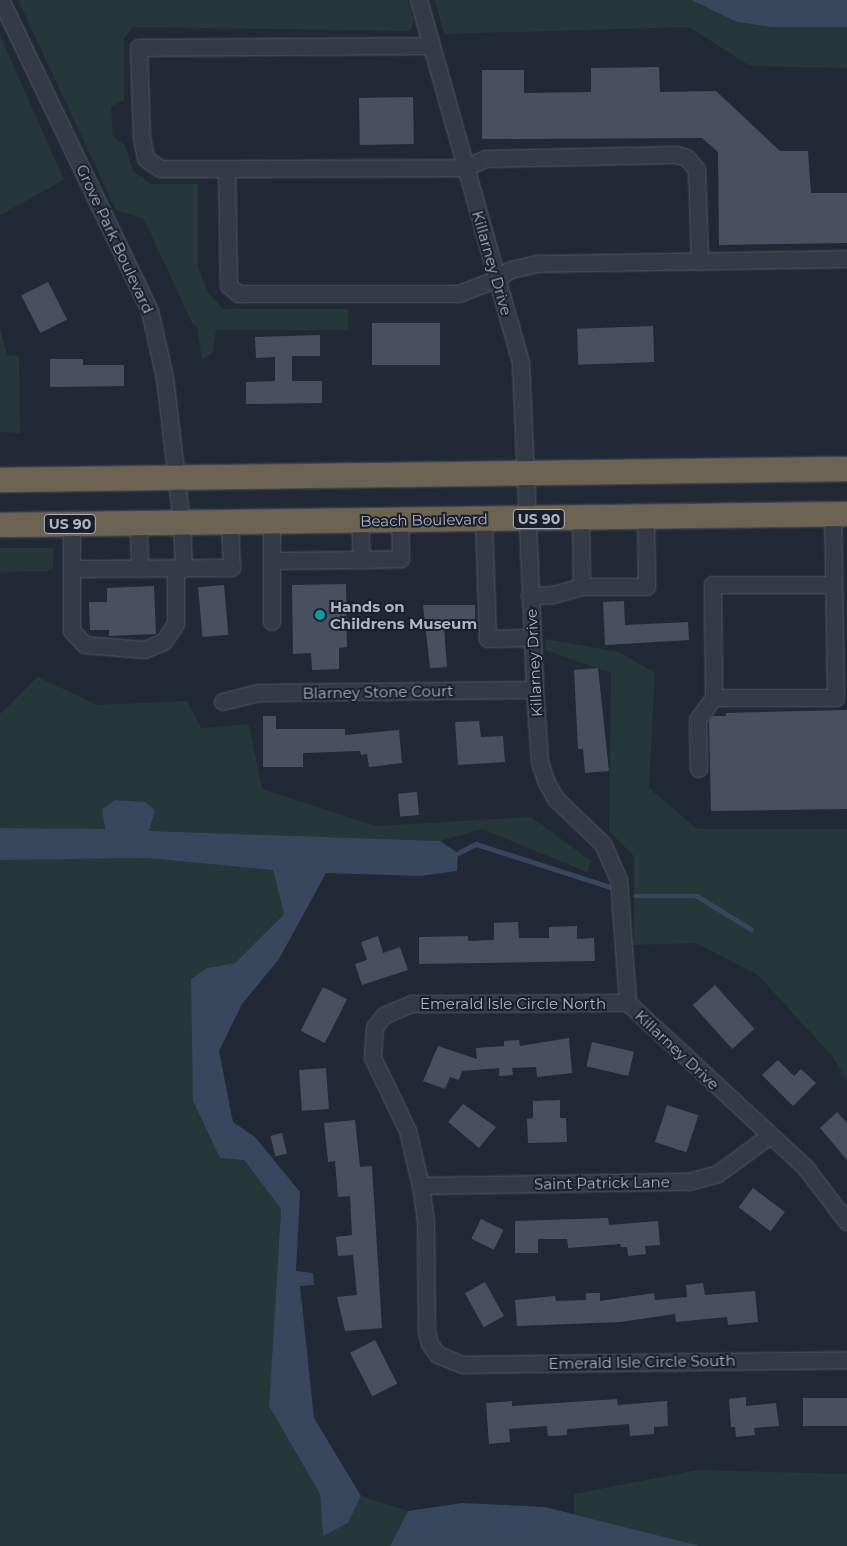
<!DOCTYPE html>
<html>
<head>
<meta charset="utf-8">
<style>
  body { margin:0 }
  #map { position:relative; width:847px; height:1546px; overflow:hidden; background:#212936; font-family:Montserrat,sans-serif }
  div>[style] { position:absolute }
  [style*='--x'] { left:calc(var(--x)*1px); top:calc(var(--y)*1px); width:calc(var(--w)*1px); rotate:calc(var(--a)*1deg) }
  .green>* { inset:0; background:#263739 }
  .water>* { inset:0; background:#38465e }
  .stream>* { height:4.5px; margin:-2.25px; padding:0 2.25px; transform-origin:2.25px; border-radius:2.25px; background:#38465e }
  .building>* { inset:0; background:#48505f; transform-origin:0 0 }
  .roads { filter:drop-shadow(0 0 1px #525864) drop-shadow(0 0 1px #525864) }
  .minor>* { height:16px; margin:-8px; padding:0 8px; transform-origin:8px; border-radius:8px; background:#353b46 }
  .highway>* { height:24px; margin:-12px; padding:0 12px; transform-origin:12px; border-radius:12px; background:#6c6352 }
  .dots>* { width:14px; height:14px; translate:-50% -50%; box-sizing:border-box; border:2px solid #1a202b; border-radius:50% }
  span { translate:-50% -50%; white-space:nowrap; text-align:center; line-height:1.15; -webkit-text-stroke:4px #1a202b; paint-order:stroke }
  .shield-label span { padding:1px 4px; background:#1a202b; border:1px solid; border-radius:4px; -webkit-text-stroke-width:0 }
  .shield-label { font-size:14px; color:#afb5c3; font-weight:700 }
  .street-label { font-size:15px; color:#afb5c3 }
  .poi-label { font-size:15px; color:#afb5c3; font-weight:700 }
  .left { translate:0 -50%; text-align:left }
</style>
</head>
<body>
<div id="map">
  <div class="green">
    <i style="clip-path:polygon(18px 0,408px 0,414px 22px,410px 31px,133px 27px,124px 38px,124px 100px,111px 107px,113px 137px,125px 145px,133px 171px,151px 184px,198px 184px,198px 267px,208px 292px,223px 309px,348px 309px,348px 330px,216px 330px,213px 352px,202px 360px,197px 327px,192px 323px,144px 219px,116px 210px)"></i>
    <i style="clip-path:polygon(435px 0,691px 0,737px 22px,771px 27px,847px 27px,847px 68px,750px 66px,689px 27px,444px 34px)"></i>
    <i style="clip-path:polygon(0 35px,64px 180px,0 215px)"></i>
    <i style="clip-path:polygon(0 328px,7px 355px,19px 356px,20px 433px,0 432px)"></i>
    <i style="clip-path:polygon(0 548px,54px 548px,53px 568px,48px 571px,0 572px)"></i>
    <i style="clip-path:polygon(546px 639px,619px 652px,655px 673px,649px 788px,697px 829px,847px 829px,847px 1081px,833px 1057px,758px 975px,696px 943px,634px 945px,634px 856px,609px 831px,611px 673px,545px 650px)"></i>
    <i style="clip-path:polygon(38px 677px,97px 705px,187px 701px,201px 728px,249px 724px,262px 789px,376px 826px,531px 817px,591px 861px,587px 872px,482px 829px,440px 841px,149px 831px,155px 810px,145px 802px,115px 800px,102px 809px,106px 829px,0 828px,0 714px)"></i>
    <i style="clip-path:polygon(146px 858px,273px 870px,284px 913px,235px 963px,207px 968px,193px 1101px,244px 1160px,281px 1209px,269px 1406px,320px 1494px,323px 1535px,348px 1523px,361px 1496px,408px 1511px,390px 1546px,0 1546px,0 860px)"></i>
    <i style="clip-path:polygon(698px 1470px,847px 1474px,847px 1546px,700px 1546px,574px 1514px,574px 1494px)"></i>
  </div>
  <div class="water">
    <i style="clip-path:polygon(691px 0,847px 0,847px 27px,771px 27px,737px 22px)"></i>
    <i style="clip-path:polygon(115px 800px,145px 802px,155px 810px,149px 831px,440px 841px,458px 853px,457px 871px,420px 876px,326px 873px,279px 959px,242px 1004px,219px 1051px,233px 1122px,255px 1137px,300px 1192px,296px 1271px,313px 1273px,314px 1285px,300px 1286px,314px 1418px,361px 1496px,348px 1523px,323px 1536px,320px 1494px,269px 1406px,281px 1209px,244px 1160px,220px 1158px,193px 1101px,191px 979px,207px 968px,235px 963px,284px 914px,273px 870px,146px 858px,0 860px,0 828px,105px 829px,102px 809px)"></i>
    <i style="clip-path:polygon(462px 1503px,545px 1507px,700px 1546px,390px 1546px,408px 1511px)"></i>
  </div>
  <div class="stream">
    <i style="--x:458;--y:853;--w:20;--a:-27"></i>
    <i style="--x:476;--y:844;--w:142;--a:17.7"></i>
    <i style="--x:635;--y:896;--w:62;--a:0"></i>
    <i style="--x:697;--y:896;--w:63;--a:31.4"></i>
  </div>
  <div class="building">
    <i style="clip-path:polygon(659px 67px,660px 92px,716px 91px,780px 151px,808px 151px,811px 193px,847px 193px,847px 243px,719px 245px,718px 152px,702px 138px,482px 139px,482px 70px,524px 70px,524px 93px,591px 92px,591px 68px)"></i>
    <i style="left:413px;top:97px;width:47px;height:54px;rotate:89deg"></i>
    <i style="left:48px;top:282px;width:42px;height:30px;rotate:63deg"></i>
    <i style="left:440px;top:323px;width:42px;height:68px;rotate:90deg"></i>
    <i style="left:653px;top:326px;width:36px;height:76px;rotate:88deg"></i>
    <i style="clip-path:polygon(320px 335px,320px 356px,292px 356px,292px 381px,322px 381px,322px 403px,246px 404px,246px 382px,275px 381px,275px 357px,256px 358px,255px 337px)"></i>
    <i style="clip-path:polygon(50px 359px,83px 359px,83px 365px,124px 365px,124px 386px,50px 387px)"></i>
    <i style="clip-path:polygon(346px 584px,347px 647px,339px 648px,339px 669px,312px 670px,311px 653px,293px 654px,292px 585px)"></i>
    <i style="left:224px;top:585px;width:50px;height:26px;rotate:85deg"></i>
    <i style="clip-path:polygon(154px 586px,156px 634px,109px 636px,109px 630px,90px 630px,89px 602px,107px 602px,107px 588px)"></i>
    <i style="clip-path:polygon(624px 601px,625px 625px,688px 622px,689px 640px,605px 645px,603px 602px)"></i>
    <i style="clip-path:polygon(423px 605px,475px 605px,475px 627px,444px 627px,447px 667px,430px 668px)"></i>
    <i style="clip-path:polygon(598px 668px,609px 771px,585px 773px,583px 749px,578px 749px,574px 670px)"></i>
    <i style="clip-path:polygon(847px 710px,847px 809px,711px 811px,709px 721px,713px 716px,726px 716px,726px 713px)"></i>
    <i style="clip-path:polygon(263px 716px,276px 716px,276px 729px,345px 729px,345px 735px,399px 730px,402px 763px,369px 767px,367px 754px,361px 755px,360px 751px,303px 753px,303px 767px,263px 767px)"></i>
    <i style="clip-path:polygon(479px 721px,481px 737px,503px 736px,505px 762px,458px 765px,455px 722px)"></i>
    <i style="left:417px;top:792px;width:23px;height:19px;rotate:85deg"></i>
    <i style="clip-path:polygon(518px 922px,519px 938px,549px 938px,549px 927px,577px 926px,577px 939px,594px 938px,595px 961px,419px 964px,419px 937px,468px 936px,468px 941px,494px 940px,494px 923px)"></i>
    <i style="clip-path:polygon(378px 936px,383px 953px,400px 947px,408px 970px,362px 985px,355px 964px,367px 960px,361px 942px)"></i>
    <i style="left:715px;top:985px;width:59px;height:30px;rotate:48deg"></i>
    <i style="left:323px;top:987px;width:27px;height:49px;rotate:27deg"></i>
    <i style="clip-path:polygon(569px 1038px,572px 1073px,537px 1077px,536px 1067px,512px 1068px,513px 1075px,499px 1076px,499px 1068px,462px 1071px,459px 1080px,450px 1077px,445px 1089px,423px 1081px,438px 1046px,477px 1059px,476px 1048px,504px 1046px,504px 1041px,519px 1040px,520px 1046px)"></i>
    <i style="left:592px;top:1042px;width:43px;height:25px;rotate:13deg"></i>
    <i style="clip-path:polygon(778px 1060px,794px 1076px,801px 1069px,816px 1083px,793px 1106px,762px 1075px)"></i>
    <i style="left:326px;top:1068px;width:41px;height:27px;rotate:86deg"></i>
    <i style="clip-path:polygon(560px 1100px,560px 1118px,566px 1118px,567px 1142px,528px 1143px,527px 1119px,533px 1118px,533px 1101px)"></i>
    <i style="clip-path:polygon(463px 1104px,496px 1127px,479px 1148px,448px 1122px)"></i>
    <i style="left:667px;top:1105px;width:33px;height:39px;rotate:18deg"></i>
    <i style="clip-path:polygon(837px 1112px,847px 1123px,847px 1160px,820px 1128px)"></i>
    <i style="clip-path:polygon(355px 1120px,360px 1167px,372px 1166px,382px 1328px,345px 1331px,337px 1297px,357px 1295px,353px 1255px,338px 1256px,336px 1237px,352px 1235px,350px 1196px,338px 1197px,335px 1161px,328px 1162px,324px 1123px)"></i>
    <i style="left:282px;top:1133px;width:21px;height:12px;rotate:76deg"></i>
    <i style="left:753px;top:1188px;width:40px;height:24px;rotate:37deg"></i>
    <i style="clip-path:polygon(608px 1218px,609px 1225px,658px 1221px,660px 1245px,645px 1246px,646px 1254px,628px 1256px,627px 1247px,621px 1247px,620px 1244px,568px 1248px,567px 1239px,538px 1239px,538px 1253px,515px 1253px,515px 1221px)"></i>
    <i style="left:481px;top:1219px;width:25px;height:22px;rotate:26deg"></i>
    <i style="left:485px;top:1282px;width:39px;height:23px;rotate:61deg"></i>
    <i style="clip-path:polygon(703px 1283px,705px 1295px,755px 1291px,758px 1322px,728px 1325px,727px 1317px,676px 1322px,675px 1314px,620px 1322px,517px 1326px,515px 1300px,555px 1296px,556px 1301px,586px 1300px,586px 1293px,600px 1293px,600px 1301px,654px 1293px,655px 1300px,687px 1297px,686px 1285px)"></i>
    <i style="left:375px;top:1340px;width:49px;height:28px;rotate:63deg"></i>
    <i style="clip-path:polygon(746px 1397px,746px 1406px,776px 1403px,779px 1426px,754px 1428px,755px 1435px,736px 1437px,735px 1427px,731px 1427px,729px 1399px)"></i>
    <i style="left:847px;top:1398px;width:28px;height:44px;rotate:90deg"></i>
    <i style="clip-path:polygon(617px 1399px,618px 1405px,667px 1401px,668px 1426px,654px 1427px,654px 1434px,630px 1436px,629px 1424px,567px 1429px,567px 1435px,548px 1436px,547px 1426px,509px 1429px,510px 1442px,489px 1444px,486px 1403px,512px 1401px,512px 1406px)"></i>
  </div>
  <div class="roads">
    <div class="minor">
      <i style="--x:1;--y:0;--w:345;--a:64.4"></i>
      <i style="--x:150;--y:311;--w:69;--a:77.4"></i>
      <i style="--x:165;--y:378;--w:146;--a:83.3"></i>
      <i style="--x:182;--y:523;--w:46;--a:87.5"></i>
      <i style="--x:419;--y:0;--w:378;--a:74.3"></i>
      <i style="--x:521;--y:364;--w:326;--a:87.5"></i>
      <i style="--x:535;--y:690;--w:72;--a:86"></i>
      <i style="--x:540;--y:762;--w:20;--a:72"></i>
      <i style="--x:546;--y:781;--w:21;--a:61"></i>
      <i style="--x:556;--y:799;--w:65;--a:43.8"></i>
      <i style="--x:603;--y:844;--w:39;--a:66"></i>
      <i style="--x:619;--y:880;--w:123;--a:85.8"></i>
      <i style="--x:628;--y:1003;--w:243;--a:42.8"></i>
      <i style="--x:806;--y:1168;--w:68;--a:52.8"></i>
      <i style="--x:431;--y:46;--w:292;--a:179.6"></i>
      <i style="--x:139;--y:48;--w:90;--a:88.1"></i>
      <i style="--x:142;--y:138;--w:21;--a:79"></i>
      <i style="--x:146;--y:159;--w:18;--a:34"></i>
      <i style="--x:161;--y:169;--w:66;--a:0"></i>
      <i style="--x:227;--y:169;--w:117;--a:89"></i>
      <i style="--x:229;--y:286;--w:13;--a:39"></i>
      <i style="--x:239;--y:294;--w:220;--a:0"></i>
      <i style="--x:459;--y:294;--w:40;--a:-21"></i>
      <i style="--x:496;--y:280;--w:18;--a:-34"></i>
      <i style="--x:511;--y:270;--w:28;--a:-13"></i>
      <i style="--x:538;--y:264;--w:309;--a:-0.9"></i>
      <i style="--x:227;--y:169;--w:238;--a:-0.2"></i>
      <i style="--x:465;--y:168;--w:23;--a:-23"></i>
      <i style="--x:486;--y:159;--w:190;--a:-1.2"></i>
      <i style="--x:676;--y:155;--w:11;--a:15"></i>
      <i style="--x:687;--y:158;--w:16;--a:50"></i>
      <i style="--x:697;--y:170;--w:92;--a:88.1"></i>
      <i style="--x:581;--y:518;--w:69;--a:89.2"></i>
      <i style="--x:582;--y:587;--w:65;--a:0"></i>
      <i style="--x:647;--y:587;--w:70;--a:-90.8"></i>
      <i style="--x:484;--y:519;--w:120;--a:88.1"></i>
      <i style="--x:488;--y:639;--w:45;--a:-1.3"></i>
      <i style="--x:360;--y:521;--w:39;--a:87"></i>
      <i style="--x:362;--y:560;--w:39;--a:-1"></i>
      <i style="--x:401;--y:559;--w:39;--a:-91"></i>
      <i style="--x:272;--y:522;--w:39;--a:90"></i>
      <i style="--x:272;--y:561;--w:90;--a:-0.6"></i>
      <i style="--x:139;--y:523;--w:46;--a:88.8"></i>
      <i style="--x:72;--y:524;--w:107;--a:90"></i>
      <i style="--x:72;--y:631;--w:19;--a:47"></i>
      <i style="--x:85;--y:645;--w:60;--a:4.8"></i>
      <i style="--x:145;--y:650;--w:21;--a:-23"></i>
      <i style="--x:164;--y:642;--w:22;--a:-56"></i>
      <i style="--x:176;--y:624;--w:55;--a:-90"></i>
      <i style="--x:73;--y:569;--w:159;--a:-0.4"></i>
      <i style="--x:232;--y:568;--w:46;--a:-92.5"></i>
      <i style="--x:530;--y:596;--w:23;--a:-2"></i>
      <i style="--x:553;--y:595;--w:30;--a:-15"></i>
      <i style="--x:272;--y:622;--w:61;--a:-90"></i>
      <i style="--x:714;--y:698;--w:113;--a:-90.5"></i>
      <i style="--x:713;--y:585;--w:121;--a:0"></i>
      <i style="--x:223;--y:702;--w:38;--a:-14"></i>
      <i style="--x:260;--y:693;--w:275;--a:-0.6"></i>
      <i style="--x:699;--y:769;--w:49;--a:-91.2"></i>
      <i style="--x:698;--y:720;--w:27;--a:-54"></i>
      <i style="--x:714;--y:698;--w:122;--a:0"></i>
      <i style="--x:836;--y:698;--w:184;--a:-90.9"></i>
      <i style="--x:628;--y:1003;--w:216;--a:179.7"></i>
      <i style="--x:412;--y:1004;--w:30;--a:157"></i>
      <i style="--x:384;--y:1016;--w:15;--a:127"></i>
      <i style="--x:375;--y:1028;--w:30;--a:94"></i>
      <i style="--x:373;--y:1058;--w:81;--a:64.4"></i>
      <i style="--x:408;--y:1131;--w:57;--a:76.7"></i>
      <i style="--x:421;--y:1186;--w:36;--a:82"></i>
      <i style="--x:426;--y:1222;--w:110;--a:89.5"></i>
      <i style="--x:427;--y:1332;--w:12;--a:76"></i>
      <i style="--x:430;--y:1344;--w:14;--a:54"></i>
      <i style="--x:438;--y:1355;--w:27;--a:22"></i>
      <i style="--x:463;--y:1365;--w:384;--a:-0.7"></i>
      <i style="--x:421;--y:1186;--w:268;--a:-0.9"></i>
      <i style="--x:689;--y:1182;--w:30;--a:-15"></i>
      <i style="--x:718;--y:1174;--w:64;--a:-36.2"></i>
    </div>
    <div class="highway">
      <i style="--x:0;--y:480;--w:847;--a:-0.74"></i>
      <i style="--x:0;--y:525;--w:847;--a:-0.74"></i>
    </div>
  </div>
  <div class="dots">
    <i style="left:320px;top:615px;background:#0f9aa8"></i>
  </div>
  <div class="shield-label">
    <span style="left:539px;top:519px">US 90</span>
    <span style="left:70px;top:524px">US 90</span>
  </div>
  <div class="street-label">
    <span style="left:115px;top:239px;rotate:65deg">Grove Park Boulevard</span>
    <span style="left:492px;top:263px;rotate:74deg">Killarney Drive</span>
    <span style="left:424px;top:520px;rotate:-1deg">Beach Boulevard</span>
    <span style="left:534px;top:663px;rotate:-93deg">Killarney Drive</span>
    <span style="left:378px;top:692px;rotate:-1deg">Blarney Stone Court</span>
    <span style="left:513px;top:1004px">Emerald Isle Circle North</span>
    <span style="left:677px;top:1050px;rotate:43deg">Killarney Drive</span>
    <span style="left:602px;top:1183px;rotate:-1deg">Saint Patrick Lane</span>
    <span style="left:642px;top:1362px;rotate:-1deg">Emerald Isle Circle South</span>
  </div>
  <div class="poi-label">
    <span class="left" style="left:330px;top:615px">Hands on<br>Childrens Museum</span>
  </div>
</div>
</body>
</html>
